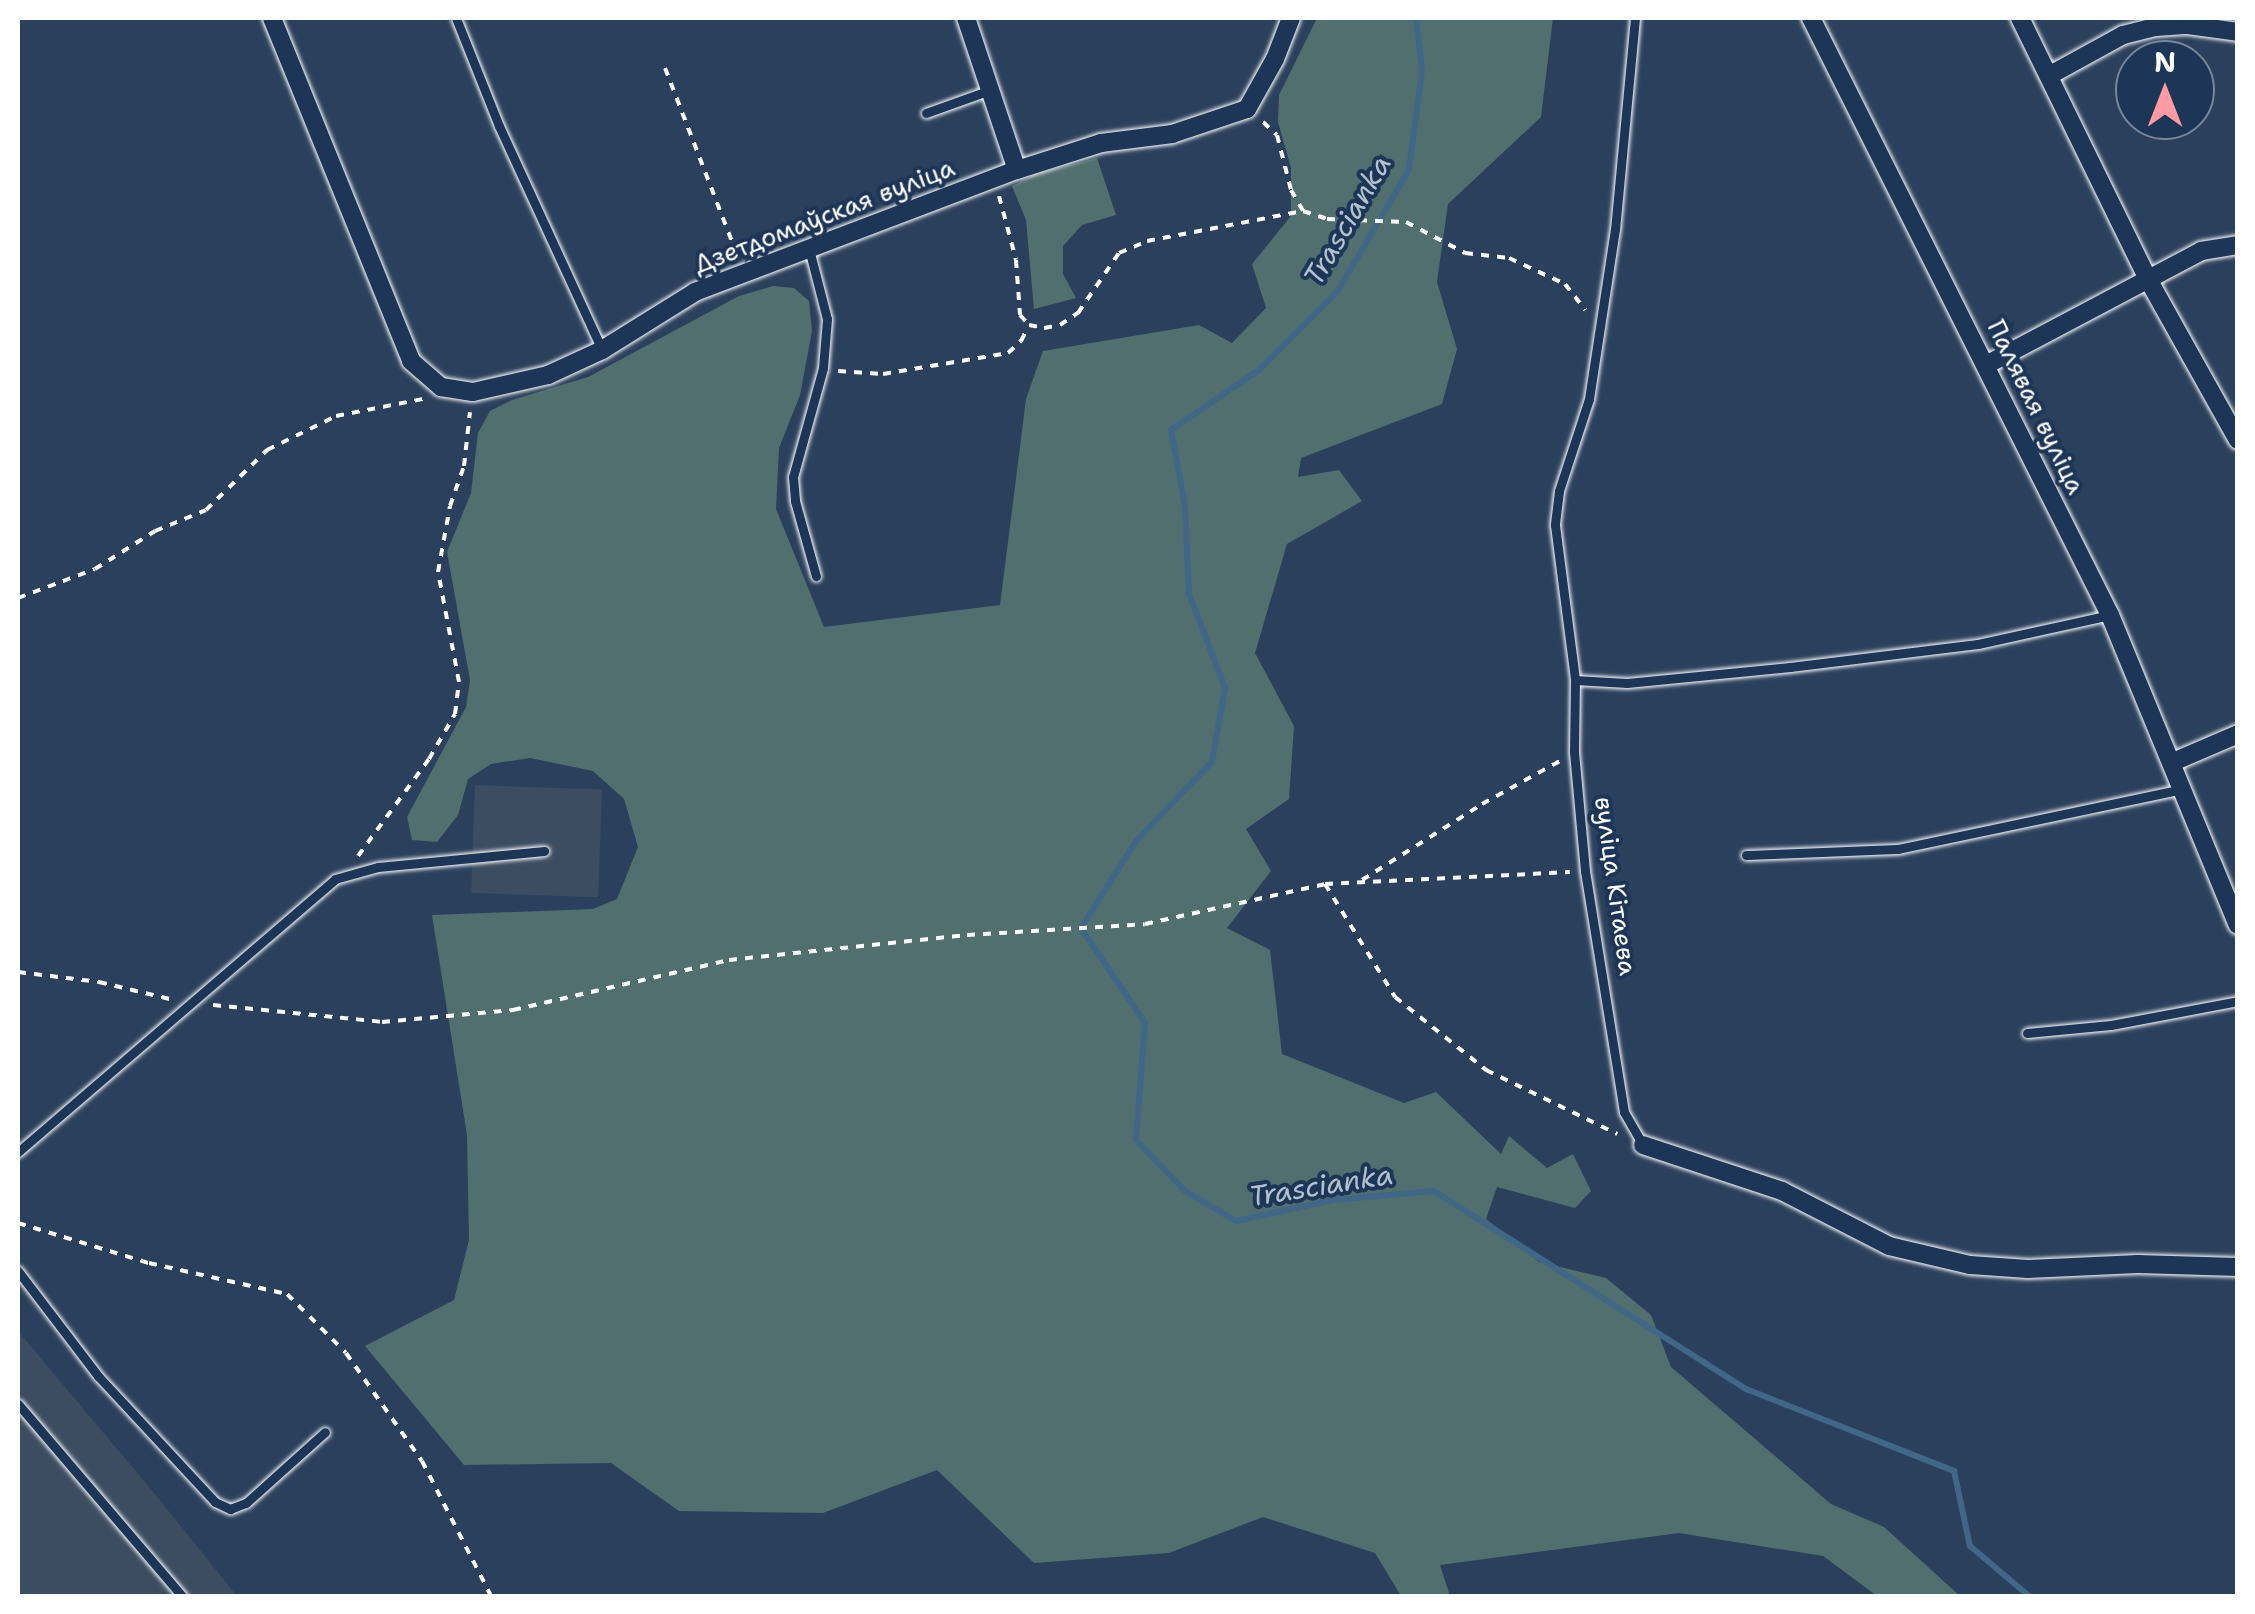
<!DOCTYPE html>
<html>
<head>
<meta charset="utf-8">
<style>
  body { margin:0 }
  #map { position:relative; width:2255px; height:1614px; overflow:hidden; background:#2b405c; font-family:"Shantell Sans",sans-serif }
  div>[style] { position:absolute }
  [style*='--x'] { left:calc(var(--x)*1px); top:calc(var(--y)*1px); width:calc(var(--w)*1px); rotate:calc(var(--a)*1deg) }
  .built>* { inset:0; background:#3c4d62; transform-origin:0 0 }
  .green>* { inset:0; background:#506f6e }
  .stream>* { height:6px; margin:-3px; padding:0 3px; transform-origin:3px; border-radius:3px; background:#416788 }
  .path>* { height:4px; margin-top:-2px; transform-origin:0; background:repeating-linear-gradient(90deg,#fff 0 8px,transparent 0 16px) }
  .roads { filter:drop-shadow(0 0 2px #fff) drop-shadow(0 0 2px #fff) }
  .service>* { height:9px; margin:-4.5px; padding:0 4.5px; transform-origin:4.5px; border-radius:4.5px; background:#1d3557 }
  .minor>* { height:18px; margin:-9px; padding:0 9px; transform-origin:9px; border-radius:9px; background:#1d3557 }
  span { translate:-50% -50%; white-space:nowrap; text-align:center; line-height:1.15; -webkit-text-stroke:8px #1d3557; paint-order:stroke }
  .street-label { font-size:25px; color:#fff }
  .water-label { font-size:28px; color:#b3c2cf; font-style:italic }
  .frame { position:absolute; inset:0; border:20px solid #fff; pointer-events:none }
  .north { position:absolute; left:2115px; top:40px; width:100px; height:100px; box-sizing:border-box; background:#1d3557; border:2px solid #77869a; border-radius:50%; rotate:0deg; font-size:28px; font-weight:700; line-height:40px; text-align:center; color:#fff }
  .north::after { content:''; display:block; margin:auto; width:35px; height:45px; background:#ff9aa2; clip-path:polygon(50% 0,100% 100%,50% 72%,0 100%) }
</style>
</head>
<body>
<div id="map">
  <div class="built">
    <i style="left:475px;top:785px;width:127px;height:108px;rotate:2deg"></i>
    <i style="clip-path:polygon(18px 1331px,154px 1493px,237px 1596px,18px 1596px)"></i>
  </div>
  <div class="green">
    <i style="clip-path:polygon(1317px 18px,1553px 18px,1541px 117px,1448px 204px,1437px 282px,1457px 349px,1442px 404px,1301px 458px,1298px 477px,1339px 470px,1362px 501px,1287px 544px,1255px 653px,1294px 726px,1289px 799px,1246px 829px,1271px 871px,1227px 928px,1270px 950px,1282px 1054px,1404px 1103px,1436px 1092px,1501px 1154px,1509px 1136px,1547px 1168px,1573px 1154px,1591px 1191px,1575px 1208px,1497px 1187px,1486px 1219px,1539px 1262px,1606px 1278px,1651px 1315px,1671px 1367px,1831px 1504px,1884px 1527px,1960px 1596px,1877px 1596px,1823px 1556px,1679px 1533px,1440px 1565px,1450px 1596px,1401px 1596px,1375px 1553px,1263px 1517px,1169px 1553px,1034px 1563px,937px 1470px,823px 1513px,679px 1511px,611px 1463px,464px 1465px,365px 1346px,454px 1300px,469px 1240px,467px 1135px,432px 915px,593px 909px,617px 899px,638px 847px,624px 799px,593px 771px,530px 758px,491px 764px,468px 779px,458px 815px,437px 842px,412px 840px,407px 817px,466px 707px,470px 680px,447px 552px,471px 493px,478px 433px,490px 411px,512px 400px,588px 377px,739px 296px,773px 286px,794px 288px,809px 301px,812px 331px,800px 395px,779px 448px,776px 509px,824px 627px,1000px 605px,1026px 399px,1043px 351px,1199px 325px,1232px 343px,1266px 308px,1252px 264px,1291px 216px,1291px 168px,1278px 122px,1279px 95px)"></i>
    <i style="clip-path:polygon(1097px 158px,1116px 215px,1082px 225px,1063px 246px,1063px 274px,1076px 298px,1034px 309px,1026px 220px,1012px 186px,1036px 174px)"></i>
  </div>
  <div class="stream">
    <i style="--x:1416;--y:18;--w:53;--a:83.5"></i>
    <i style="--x:1422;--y:71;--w:100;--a:97.5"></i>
    <i style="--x:1409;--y:170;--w:142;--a:120.5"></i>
    <i style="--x:1337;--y:292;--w:110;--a:135"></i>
    <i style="--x:1259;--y:370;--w:107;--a:145.7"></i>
    <i style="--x:1171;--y:430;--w:77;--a:79.6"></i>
    <i style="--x:1185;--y:506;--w:88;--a:87.4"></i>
    <i style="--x:1189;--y:594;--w:101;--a:69"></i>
    <i style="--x:1225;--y:688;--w:75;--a:100"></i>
    <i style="--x:1212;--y:762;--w:110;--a:133.9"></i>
    <i style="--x:1136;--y:841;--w:103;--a:122.3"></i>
    <i style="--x:1081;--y:928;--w:115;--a:56"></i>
    <i style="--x:1145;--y:1023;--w:117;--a:94.4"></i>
    <i style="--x:1136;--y:1140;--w:71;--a:46.1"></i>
    <i style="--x:1185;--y:1191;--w:59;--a:30.5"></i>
    <i style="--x:1236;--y:1221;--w:99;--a:-12.2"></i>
    <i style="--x:1333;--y:1200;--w:101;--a:-5.1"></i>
    <i style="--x:1434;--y:1191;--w:370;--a:32.4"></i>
    <i style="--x:1746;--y:1389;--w:224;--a:21.5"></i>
    <i style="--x:1954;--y:1471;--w:77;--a:78"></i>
    <i style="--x:1970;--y:1546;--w:77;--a:40.3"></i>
  </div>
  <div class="path">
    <i style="--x:665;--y:68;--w:200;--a:68.9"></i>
    <i style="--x:1263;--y:122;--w:19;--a:43"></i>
    <i style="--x:1277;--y:135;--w:57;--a:75.7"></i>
    <i style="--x:1291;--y:190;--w:24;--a:60"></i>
    <i style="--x:1303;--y:211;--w:25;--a:18"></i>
    <i style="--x:1327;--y:219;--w:79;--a:2.2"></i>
    <i style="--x:1406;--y:222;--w:67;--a:27.7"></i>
    <i style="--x:1465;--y:253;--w:44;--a:6.5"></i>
    <i style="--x:1509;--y:258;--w:62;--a:24.9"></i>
    <i style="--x:1565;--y:284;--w:33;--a:52"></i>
    <i style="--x:999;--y:196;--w:66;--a:75.1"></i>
    <i style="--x:1016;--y:260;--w:55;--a:85.8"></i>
    <i style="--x:1020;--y:315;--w:13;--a:48"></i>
    <i style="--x:1029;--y:325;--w:15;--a:11"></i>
    <i style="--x:1044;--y:328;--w:16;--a:-11"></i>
    <i style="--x:1060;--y:325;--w:22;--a:-34"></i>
    <i style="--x:1078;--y:313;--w:73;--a:-55.7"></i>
    <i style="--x:1119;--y:253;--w:30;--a:-23"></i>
    <i style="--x:1147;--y:241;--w:159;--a:-10.9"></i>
    <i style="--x:838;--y:371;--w:45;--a:3.8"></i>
    <i style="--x:883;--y:374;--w:127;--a:-9.5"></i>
    <i style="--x:1008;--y:353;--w:18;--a:-43"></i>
    <i style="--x:1021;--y:341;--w:16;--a:-63"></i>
    <i style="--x:18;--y:598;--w:82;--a:-20.6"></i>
    <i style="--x:95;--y:569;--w:71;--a:-32.3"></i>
    <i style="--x:155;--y:531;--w:55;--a:-22.4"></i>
    <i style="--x:206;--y:510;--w:86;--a:-44.5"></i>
    <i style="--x:267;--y:450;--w:77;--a:-26.2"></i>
    <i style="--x:336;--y:416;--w:89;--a:-11.1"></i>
    <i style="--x:358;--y:856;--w:120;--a:-53.8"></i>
    <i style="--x:429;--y:759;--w:52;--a:-60"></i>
    <i style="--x:455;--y:714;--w:32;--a:-83"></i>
    <i style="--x:459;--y:682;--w:112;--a:-100.8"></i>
    <i style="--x:438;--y:572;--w:67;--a:-79.7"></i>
    <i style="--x:450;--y:506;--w:42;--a:-70.7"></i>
    <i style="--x:464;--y:466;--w:54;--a:-83.7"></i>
    <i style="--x:1362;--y:880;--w:142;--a:-32.3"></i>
    <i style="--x:1482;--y:804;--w:89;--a:-28.9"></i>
    <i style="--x:1325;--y:884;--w:133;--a:58.2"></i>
    <i style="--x:1395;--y:997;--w:117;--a:38.7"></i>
    <i style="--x:1486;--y:1070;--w:146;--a:26"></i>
    <i style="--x:18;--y:972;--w:82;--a:7"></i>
    <i style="--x:99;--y:982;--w:77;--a:13.5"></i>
    <i style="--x:213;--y:1005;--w:170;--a:5.7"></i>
    <i style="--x:382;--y:1022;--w:132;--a:-5.2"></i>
    <i style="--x:513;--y:1010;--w:222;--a:-13"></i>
    <i style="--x:729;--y:960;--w:239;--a:-6"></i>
    <i style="--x:967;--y:935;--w:178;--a:-3.5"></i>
    <i style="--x:1145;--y:924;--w:184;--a:-12.5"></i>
    <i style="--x:1325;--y:884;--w:245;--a:-2.8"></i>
    <i style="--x:18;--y:1223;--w:137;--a:17"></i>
    <i style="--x:149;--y:1263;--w:141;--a:12.7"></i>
    <i style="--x:287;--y:1294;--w:83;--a:45"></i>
    <i style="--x:346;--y:1353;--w:132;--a:54.9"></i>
    <i style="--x:422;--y:1461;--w:152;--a:62.9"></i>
  </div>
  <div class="roads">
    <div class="service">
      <i style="--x:456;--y:18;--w:116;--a:68.3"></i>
      <i style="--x:499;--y:126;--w:247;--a:65.3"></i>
      <i style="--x:1635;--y:18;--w:212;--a:95.4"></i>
      <i style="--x:1615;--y:229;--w:172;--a:98.7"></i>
      <i style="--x:1589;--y:399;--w:97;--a:108.1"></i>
      <i style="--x:1559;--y:491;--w:34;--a:97"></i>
      <i style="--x:1555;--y:525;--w:156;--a:82.6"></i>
      <i style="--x:1575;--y:680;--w:72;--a:90.8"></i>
      <i style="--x:1574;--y:752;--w:120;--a:84.7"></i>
      <i style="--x:1585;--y:871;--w:244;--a:80.8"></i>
      <i style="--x:1624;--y:1112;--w:38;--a:60"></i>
      <i style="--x:926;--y:113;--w:68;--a:-19.8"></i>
      <i style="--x:809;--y:249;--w:72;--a:75.6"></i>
      <i style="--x:827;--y:319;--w:49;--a:94.7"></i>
      <i style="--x:823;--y:368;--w:113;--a:105.4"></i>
      <i style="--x:793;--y:477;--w:24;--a:85"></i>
      <i style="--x:795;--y:501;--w:78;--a:74.4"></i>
      <i style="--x:1575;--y:680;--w:52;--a:3.3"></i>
      <i style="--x:1627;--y:683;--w:164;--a:-5.6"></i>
      <i style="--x:1790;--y:667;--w:189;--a:-7"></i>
      <i style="--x:1978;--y:644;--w:135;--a:-12.4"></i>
      <i style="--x:1746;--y:855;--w:152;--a:-2.3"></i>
      <i style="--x:1898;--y:849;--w:290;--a:-11.9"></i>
      <i style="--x:2027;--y:1033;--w:84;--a:-5.4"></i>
      <i style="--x:2111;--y:1025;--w:129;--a:-10.7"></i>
      <i style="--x:18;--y:1152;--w:418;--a:-40.7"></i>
      <i style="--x:335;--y:879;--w:45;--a:-15.6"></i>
      <i style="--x:378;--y:867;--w:167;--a:-5.5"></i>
      <i style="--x:18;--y:1271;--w:132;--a:52.7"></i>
      <i style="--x:98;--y:1376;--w:172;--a:47.1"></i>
      <i style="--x:215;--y:1502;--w:17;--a:25"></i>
      <i style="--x:230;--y:1509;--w:17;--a:-21"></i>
      <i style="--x:246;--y:1503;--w:106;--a:-41.9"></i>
      <i style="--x:18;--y:1404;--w:253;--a:49.5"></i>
    </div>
    <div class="minor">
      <i style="--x:272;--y:18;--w:370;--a:67.9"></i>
      <i style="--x:411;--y:361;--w:40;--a:41"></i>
      <i style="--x:441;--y:387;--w:32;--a:9"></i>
      <i style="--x:473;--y:392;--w:77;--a:-12.8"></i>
      <i style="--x:548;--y:375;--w:60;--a:-24.8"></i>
      <i style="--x:602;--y:350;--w:110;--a:-31.9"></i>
      <i style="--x:695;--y:292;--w:344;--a:-20.8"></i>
      <i style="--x:1017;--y:170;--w:88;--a:-17.8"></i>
      <i style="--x:1101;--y:143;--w:72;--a:-7.2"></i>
      <i style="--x:1172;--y:134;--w:79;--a:-18.4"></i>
      <i style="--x:1247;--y:109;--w:57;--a:-60.8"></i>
      <i style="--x:1275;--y:59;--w:44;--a:-68.7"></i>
      <i style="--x:966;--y:18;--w:160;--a:71.5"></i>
      <i style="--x:1811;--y:18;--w:668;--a:63.4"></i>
      <i style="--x:2110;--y:615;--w:335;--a:67.6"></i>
      <i style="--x:2020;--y:18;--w:293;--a:63.9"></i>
      <i style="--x:2149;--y:281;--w:182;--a:60.8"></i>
      <i style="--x:2050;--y:75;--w:83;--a:-28.7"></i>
      <i style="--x:2123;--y:35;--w:34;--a:-14"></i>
      <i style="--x:2156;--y:27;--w:32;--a:-4"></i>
      <i style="--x:2188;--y:25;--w:50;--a:8"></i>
      <i style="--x:1988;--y:364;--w:241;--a:-27.9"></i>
      <i style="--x:2201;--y:251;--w:37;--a:-9"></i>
      <i style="--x:2173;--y:762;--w:71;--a:-23.3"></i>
      <i style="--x:1643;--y:1145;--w:146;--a:18.3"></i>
      <i style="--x:1782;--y:1191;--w:120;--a:27.2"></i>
      <i style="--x:1889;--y:1246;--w:83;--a:13.2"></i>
      <i style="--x:1970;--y:1265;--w:58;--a:3.9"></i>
      <i style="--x:2028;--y:1269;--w:110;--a:-2.6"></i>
      <i style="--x:2138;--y:1264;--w:100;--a:1.7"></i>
    </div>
  </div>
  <div class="street-label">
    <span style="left:824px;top:216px;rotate:-21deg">Дзетдомаўская вуліца</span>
    <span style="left:2036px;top:407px;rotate:64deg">Палявая вуліца</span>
    <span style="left:1616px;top:886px;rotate:82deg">вуліца Кітаева</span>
  </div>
  <div class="water-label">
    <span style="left:1347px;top:220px;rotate:-60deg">Trascianka</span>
    <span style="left:1321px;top:1185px;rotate:-9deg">Trascianka</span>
  </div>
  <div class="frame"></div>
  <div class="north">N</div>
</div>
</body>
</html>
